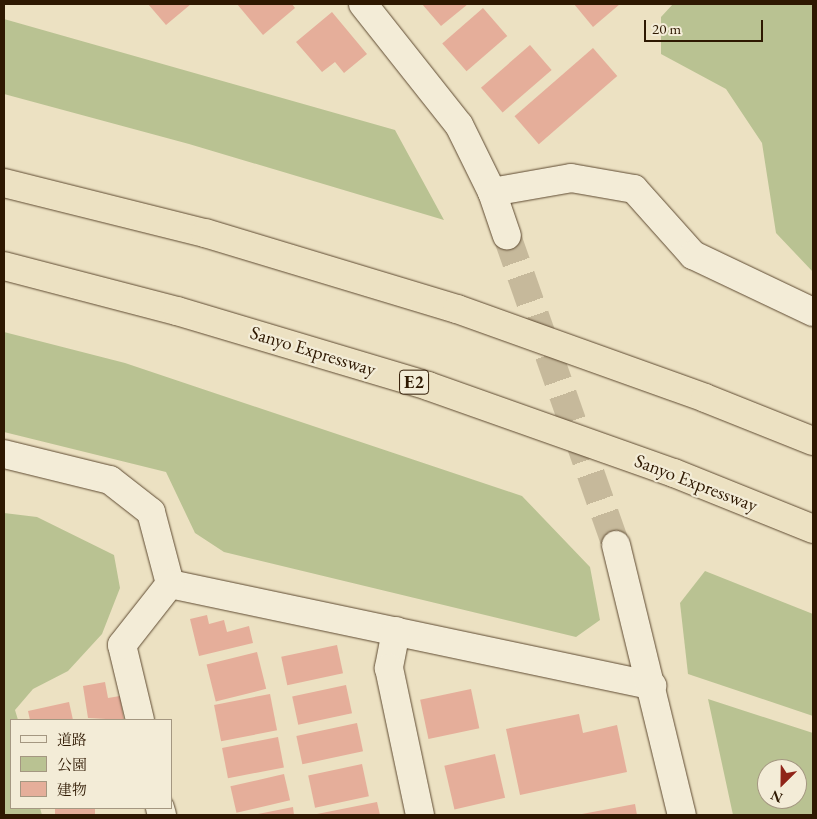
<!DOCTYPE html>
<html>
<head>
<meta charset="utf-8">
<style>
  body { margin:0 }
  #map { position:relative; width:817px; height:819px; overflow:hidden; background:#ece1c2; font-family:"EB Garamond","Noto Serif JP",serif }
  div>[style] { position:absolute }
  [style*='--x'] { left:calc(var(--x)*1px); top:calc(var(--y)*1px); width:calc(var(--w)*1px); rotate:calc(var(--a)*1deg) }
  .green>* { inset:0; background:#b9c292 }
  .building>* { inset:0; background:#e5ae9a; transform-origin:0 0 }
  .street-tunnel>* { height:28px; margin-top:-14px; transform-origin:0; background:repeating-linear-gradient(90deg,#c6b99b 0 28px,transparent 0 42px) }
  .roads { filter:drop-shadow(0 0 1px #5e4a31) drop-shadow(0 0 1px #5e4a31) }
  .street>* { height:28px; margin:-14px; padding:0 14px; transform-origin:14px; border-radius:14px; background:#f3ecd7 }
  .highway>* { height:28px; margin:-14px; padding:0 14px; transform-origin:14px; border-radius:14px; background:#ece1c2 }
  span { translate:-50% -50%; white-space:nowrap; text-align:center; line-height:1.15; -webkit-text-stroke:4.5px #f3ecd7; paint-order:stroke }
  .shield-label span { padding:1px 4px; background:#f3ecd7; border:1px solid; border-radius:4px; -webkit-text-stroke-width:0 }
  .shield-label { font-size:18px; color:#2e1801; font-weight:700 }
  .street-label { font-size:19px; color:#2e1801 }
  .frame { position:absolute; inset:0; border:5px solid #2e1801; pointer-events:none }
  .legend { position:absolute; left:10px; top:719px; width:162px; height:90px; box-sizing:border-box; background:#f3ecd7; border:1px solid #a49781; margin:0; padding:6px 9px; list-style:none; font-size:15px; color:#2e1801 }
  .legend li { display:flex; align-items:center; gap:10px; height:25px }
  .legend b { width:25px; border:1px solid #a49781 }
  .north { position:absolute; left:757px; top:759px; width:50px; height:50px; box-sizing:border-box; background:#f3ecd7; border:1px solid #a49781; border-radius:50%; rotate:203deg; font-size:14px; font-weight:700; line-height:20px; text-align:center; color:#2e1801 }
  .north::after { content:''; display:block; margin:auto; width:18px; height:22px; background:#8f2418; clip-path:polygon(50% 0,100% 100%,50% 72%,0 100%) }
  .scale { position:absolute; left:644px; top:20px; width:119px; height:22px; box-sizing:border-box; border:2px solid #2e1801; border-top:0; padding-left:6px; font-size:15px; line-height:18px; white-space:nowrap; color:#2e1801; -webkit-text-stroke:4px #f3ecd7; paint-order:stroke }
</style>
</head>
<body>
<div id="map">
  <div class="green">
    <i style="clip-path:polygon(673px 4px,813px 4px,813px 272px,776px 233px,762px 143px,726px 89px,661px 54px,661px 17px)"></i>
    <i style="clip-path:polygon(4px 19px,395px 130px,444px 220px,189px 144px,4px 94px)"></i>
    <i style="clip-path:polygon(4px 332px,125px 363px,522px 496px,590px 567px,600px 620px,576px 637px,224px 552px,195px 533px,166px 472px,4px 432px)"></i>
    <i style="clip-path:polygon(4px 513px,37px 517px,114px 555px,120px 588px,102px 634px,68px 671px,33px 689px,15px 710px,18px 720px,11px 720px,11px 808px,40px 808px,42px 815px,4px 815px)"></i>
    <i style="clip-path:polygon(705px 571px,813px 614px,813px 716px,688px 674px,680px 603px)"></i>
    <i style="clip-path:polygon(evenodd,708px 699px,813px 733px,813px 815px,733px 815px,708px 699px,767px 769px,797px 769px,797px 799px,767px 799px,767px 769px)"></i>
  </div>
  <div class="building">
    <i style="clip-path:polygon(148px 4px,191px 4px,166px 25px)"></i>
    <i style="clip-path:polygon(237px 4px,292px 4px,295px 8px,263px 35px)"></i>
    <i style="clip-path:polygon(422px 4px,468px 4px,441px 26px)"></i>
    <i style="clip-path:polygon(574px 4px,620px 4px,593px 27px)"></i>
    <i style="left:483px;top:8px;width:37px;height:54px;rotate:49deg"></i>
    <i style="clip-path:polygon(332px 12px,367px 54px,344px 73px,335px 62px,322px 72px,296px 42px)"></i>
    <i style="left:530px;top:45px;width:33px;height:65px;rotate:49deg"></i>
    <i style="left:593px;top:48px;width:37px;height:104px;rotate:49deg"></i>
    <i style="clip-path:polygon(207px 615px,209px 624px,224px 620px,227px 632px,249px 626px,253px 643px,199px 656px,190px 619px)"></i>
    <i style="left:337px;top:645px;width:29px;height:57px;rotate:78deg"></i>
    <i style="left:257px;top:652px;width:38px;height:52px;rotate:76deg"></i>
    <i style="clip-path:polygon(105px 682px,108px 698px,120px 696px,124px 720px,88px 718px,83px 686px)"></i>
    <i style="left:346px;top:685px;width:29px;height:55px;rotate:78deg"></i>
    <i style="left:471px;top:689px;width:40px;height:52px;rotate:78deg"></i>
    <i style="left:270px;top:694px;width:37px;height:57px;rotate:79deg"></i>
    <i style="clip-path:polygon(69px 702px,73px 720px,30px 720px,28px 711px)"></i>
    <i style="clip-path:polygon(579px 714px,583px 733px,617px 725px,627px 772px,520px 795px,506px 729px)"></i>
    <i style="left:357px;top:723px;width:29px;height:62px;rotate:78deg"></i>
    <i style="left:278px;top:737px;width:31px;height:57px;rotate:79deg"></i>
    <i style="left:495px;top:754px;width:45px;height:52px;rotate:77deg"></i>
    <i style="left:362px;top:764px;width:33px;height:55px;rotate:78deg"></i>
    <i style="left:284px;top:774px;width:27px;height:55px;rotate:77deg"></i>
    <i style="clip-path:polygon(377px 802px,380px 815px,317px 815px,317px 814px)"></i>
    <i style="clip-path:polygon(635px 804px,637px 815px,582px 815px,582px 814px)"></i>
    <i style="clip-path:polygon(293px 807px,294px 815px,258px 815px,258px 814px)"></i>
    <i style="left:55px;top:808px;width:40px;height:7px"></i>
  </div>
  <div class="street-tunnel">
    <i style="--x:507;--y:236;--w:328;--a:70.6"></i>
  </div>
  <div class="roads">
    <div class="street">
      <i style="--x:363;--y:4;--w:154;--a:51.6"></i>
      <i style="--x:459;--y:125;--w:75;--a:63.8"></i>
      <i style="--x:492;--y:192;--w:46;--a:71.2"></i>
      <i style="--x:492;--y:192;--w:80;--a:-10"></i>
      <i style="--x:571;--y:178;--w:64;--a:9.9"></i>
      <i style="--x:634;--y:189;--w:89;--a:48.2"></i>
      <i style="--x:693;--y:255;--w:133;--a:25.4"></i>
      <i style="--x:4;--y:454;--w:109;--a:13.8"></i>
      <i style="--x:110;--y:480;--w:52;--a:38"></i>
      <i style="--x:151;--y:512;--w:74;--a:75.2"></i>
      <i style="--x:170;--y:584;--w:493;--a:11.9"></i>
      <i style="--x:616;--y:545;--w:278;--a:76.3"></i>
      <i style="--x:396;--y:631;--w:38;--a:101"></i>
      <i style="--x:389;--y:668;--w:150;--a:78.1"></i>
      <i style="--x:140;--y:720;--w:77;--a:-103.5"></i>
      <i style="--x:122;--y:645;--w:78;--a:-51.8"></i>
      <i style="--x:160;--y:808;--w:7;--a:74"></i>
    </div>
    <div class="highway">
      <i style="--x:4;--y:183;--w:207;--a:14"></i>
      <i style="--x:205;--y:233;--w:263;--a:16.8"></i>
      <i style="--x:457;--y:309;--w:263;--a:19.7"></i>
      <i style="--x:705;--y:398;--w:116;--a:21.7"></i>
      <i style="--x:4;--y:266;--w:179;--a:14.6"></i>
      <i style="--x:177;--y:311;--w:262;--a:16.6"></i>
      <i style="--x:428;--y:386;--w:261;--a:19.5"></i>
      <i style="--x:674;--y:473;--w:150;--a:21.9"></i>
    </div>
  </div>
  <div class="shield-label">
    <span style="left:414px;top:382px">E2</span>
  </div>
  <div class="street-label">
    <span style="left:313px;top:351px;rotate:17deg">Sanyo Expressway</span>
    <span style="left:696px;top:483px;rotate:21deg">Sanyo Expressway</span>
  </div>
  <div class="frame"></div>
  <ul class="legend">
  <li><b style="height:6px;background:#f3ecd7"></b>道路</li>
  <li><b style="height:14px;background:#b9c292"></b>公園</li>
  <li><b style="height:14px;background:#e5ae9a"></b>建物</li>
  </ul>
  <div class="north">N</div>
  <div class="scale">20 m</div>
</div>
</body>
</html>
